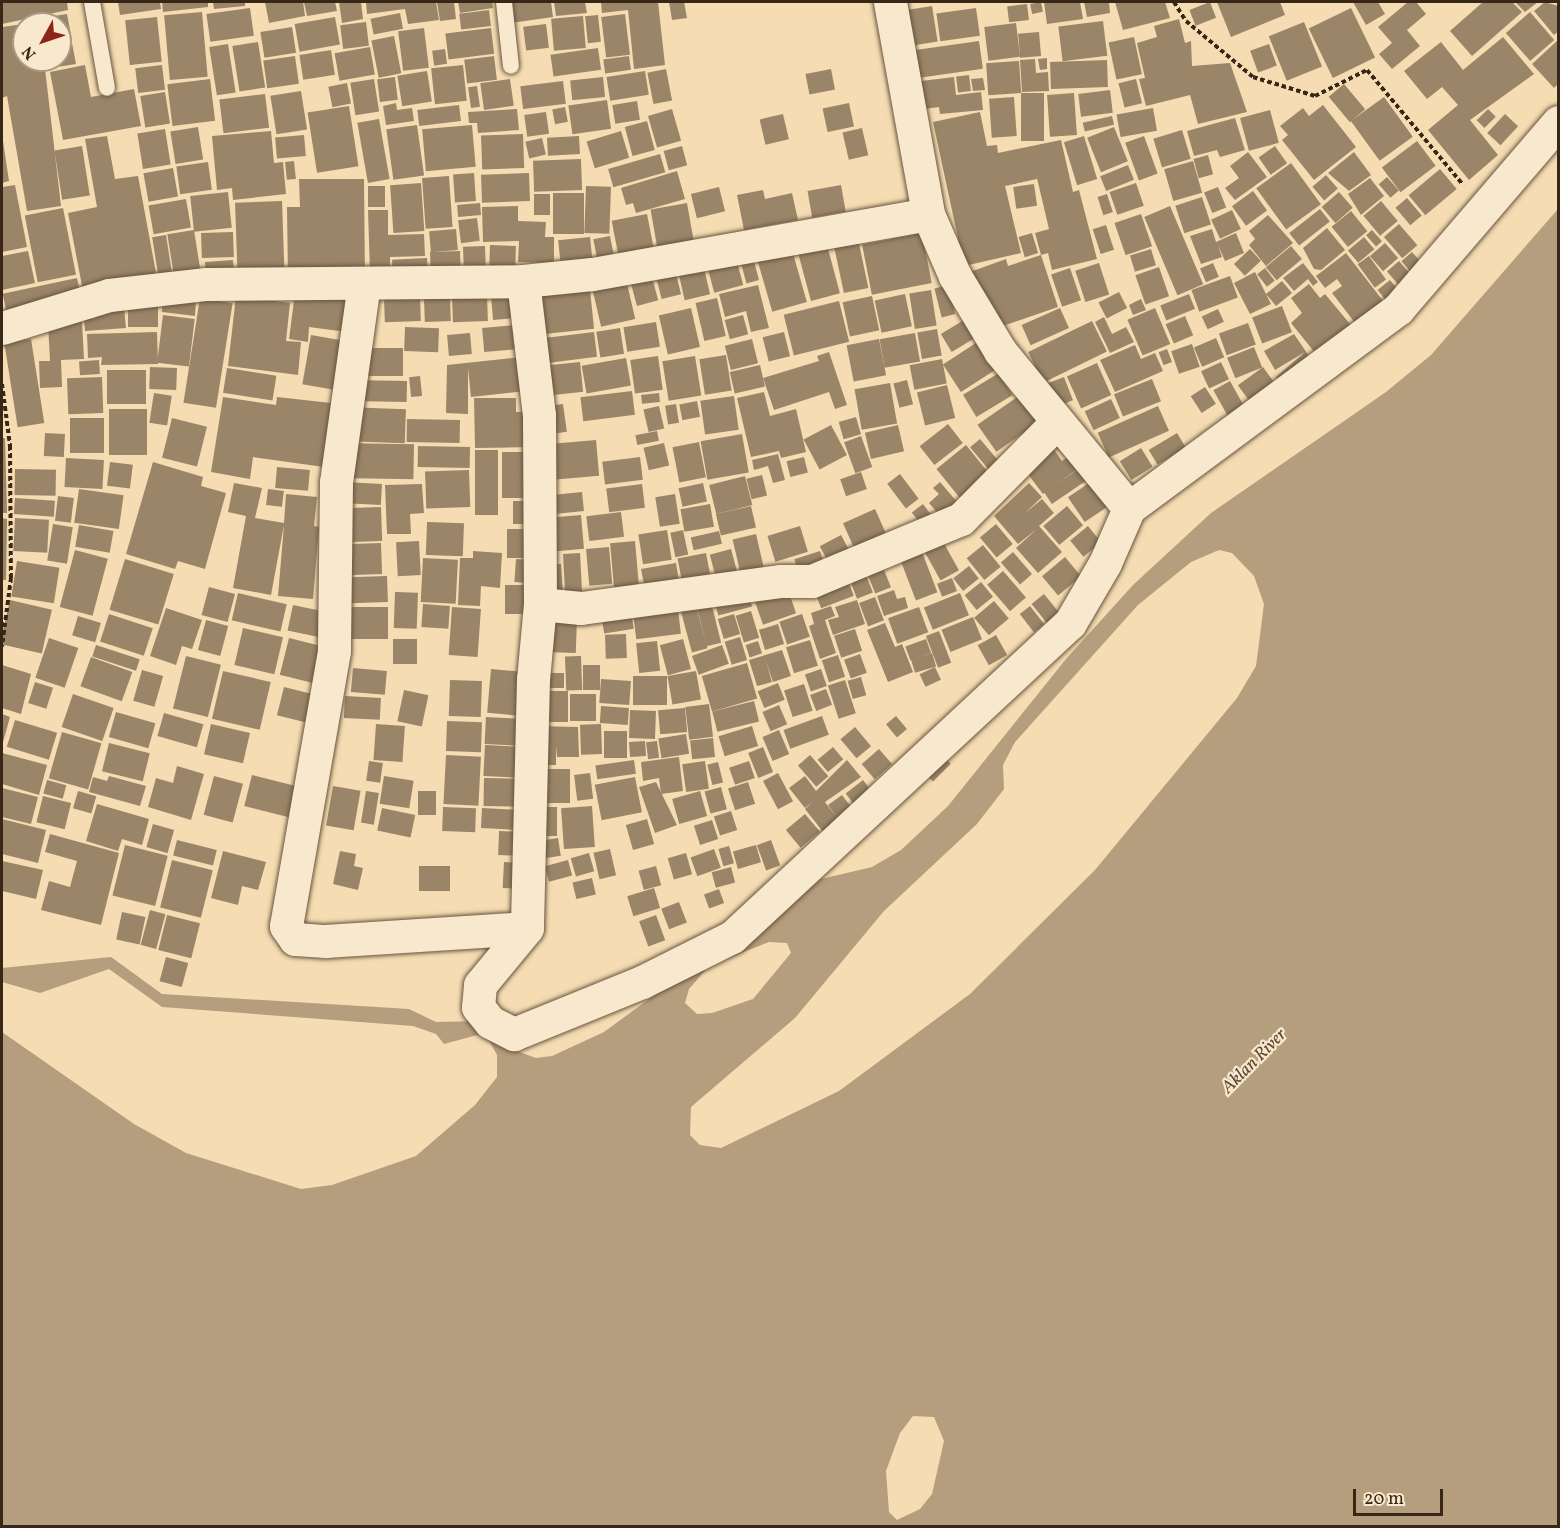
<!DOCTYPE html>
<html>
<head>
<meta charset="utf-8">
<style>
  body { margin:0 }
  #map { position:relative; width:1560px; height:1528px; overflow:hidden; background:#f5dcb2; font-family:Vollkorn,serif }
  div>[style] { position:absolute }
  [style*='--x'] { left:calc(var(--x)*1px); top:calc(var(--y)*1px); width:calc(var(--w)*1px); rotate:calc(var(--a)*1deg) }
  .water>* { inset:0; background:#b59e7d }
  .building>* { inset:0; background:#9a8568; transform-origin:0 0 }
  .path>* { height:4px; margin-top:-2px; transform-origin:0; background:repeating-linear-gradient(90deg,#382717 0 4.5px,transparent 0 7.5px) }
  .roads { filter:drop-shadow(0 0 2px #67543e) drop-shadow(0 0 2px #67543e) }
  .lane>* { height:16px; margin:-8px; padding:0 8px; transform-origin:8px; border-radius:8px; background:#f8e8cd }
  .street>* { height:33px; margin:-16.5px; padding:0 16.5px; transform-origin:16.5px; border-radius:16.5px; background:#f8e8cd }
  span { translate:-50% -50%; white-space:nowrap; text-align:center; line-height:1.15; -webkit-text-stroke:4.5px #f8e8cd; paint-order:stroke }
  .water-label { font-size:18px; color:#5e4b36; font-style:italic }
  .frame { position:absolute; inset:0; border:3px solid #382717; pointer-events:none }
  .north { position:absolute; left:12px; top:12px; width:60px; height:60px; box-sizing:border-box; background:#f8e8cd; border:2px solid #ab9b84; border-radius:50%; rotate:230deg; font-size:16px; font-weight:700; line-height:24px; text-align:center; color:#382717 }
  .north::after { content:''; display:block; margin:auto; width:21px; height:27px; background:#8f2418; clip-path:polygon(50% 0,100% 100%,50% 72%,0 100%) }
  .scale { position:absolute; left:1353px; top:1489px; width:90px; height:27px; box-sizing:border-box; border:3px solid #382717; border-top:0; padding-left:8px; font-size:18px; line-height:21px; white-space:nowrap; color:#382717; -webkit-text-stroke:4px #f8e8cd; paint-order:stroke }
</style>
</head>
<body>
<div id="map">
  <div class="water">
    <i style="clip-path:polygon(evenodd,1558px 209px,1558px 1526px,2px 1526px,2px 1032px,134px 1124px,186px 1153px,301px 1189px,332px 1185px,416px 1156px,475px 1105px,497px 1077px,497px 1055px,485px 1033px,444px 1044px,436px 1034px,413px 1026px,162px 1007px,109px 969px,40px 993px,2px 982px,2px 968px,111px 957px,162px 994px,409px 1009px,436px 1022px,484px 1021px,517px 1051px,536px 1058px,552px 1056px,604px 1032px,784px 900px,817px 880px,872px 867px,901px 850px,948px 806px,1066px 659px,1133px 585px,1211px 513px,1386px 392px,1431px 355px,1558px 209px,1219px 550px,1232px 553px,1254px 576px,1264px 604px,1256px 666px,1237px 698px,1095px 870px,970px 994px,839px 1091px,721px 1148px,700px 1145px,690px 1135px,691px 1107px,795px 1018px,884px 911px,977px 824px,1004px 789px,1003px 765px,1015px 742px,1138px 605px,1191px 562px,1219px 550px,1558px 209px,769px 942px,787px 943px,791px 953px,753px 999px,712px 1013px,697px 1014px,685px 1003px,689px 989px,709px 966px,769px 942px,1558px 209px,913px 1416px,934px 1417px,944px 1441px,932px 1494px,920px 1509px,897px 1520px,889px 1512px,886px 1471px,900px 1433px,913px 1416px)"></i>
  </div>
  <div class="building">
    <i style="clip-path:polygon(2px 2px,67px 2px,68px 10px,2px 24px)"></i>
    <i style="clip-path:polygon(118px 2px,160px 2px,161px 9px,120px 15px)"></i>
    <i style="clip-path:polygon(162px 2px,208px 2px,208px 7px,163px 12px)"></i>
    <i style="clip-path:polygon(213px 2px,245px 2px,245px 6px,214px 9px)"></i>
    <i style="clip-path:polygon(265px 2px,303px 2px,305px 16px,269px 23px)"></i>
    <i style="clip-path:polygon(304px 2px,335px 2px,337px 11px,307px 16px)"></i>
    <i style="clip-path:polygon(339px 2px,361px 2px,363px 19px,342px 23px)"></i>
    <i style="clip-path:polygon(366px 2px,436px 2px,439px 20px,408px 24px,405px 9px,367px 14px)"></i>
    <i style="clip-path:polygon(437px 2px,454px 2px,456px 19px,440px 21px)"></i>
    <i style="clip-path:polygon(458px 2px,492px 2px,493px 8px,460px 13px)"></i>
    <i style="clip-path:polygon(508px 2px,551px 2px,553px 17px,511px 23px)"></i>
    <i style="clip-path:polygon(554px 2px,585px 2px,587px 13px,556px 16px)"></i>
    <i style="clip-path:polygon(601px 2px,658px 2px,665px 65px,634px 69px,628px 10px,602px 13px)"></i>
    <i style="clip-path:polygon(669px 2px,684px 2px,687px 18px,672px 20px)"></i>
    <i style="left:1041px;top:2px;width:10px;height:11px;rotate:79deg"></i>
    <i style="clip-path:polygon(1044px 2px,1080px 2px,1083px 19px,1047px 24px)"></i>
    <i style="clip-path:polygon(1084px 2px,1109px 2px,1110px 13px,1087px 17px)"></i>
    <i style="clip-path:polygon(1115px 2px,1165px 2px,1170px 18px,1123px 30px)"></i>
    <i style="left:1210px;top:2px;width:17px;height:22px;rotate:69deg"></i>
    <i style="clip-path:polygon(1217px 2px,1280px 2px,1285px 15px,1231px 37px)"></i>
    <i style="clip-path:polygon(1353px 2px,1378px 2px,1385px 14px,1366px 25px)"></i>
    <i style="clip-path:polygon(1408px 2px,1416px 2px,1426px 14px,1407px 30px,1420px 46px,1392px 69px,1379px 54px,1392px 43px,1378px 27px)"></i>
    <i style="clip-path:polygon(1483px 2px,1512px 2px,1522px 12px,1472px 56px,1450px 31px)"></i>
    <i style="clip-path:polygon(1515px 2px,1538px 2px,1525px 12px)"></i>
    <i style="clip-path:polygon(1545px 2px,1558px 6px,1558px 32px,1554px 35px,1534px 11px)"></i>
    <i style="left:1027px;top:4px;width:16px;height:20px;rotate:83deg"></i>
    <i style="left:932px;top:6px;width:36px;height:24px;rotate:81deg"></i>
    <i style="left:250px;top:8px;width:28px;height:44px;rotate:82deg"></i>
    <i style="left:976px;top:8px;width:28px;height:40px;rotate:82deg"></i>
    <i style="left:1351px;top:8px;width:55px;height:47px;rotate:64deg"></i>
    <i style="left:489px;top:10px;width:16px;height:30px;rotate:83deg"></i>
    <i style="left:202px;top:12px;width:65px;height:38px;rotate:85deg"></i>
    <i style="left:1530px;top:12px;width:37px;height:32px;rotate:49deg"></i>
    <i style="left:400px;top:13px;width:16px;height:30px;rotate:79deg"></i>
    <i style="clip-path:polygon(67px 14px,72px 40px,60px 42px,60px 24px,42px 24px,41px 18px)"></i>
    <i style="left:625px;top:14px;width:41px;height:24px;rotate:83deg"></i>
    <i style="left:598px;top:15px;width:27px;height:13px;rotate:84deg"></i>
    <i style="left:583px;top:16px;width:32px;height:32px;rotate:85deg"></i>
    <i style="left:157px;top:17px;width:45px;height:32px;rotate:84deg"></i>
    <i style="left:335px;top:17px;width:28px;height:41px;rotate:80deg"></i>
    <i style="clip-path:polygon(1179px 19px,1185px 43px,1191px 41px,1192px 66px,1230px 63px,1247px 112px,1198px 124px,1190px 95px,1146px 106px,1139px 79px,1145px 78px,1137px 43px,1157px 37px,1154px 26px)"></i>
    <i style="left:1103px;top:21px;width:35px;height:45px;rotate:83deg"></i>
    <i style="left:366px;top:22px;width:24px;height:26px;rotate:83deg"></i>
    <i style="left:1304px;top:22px;width:48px;height:38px;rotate:68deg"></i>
    <i style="left:1016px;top:23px;width:34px;height:32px;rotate:83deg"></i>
    <i style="clip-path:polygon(24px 24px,24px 60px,44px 60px,61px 206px,27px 211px,7px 96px,2px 98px,2px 27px)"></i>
    <i style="left:546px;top:24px;width:24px;height:23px;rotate:83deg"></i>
    <i style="left:292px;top:27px;width:26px;height:32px;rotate:81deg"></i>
    <i style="left:424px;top:28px;width:40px;height:26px;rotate:83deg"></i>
    <i style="left:491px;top:28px;width:26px;height:46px;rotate:83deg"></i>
    <i style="left:1039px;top:32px;width:24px;height:21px;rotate:85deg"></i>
    <i style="left:394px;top:36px;width:38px;height:23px;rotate:79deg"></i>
    <i style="left:1134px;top:37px;width:38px;height:26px;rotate:78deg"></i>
    <i style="clip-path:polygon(1503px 37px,1534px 74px,1470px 120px,1498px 155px,1469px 180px,1428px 130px,1458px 105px,1442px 87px,1427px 99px,1404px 71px,1441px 42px,1463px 70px)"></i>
    <i style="clip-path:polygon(1558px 40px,1558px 84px,1554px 88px,1532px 64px)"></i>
    <i style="left:979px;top:41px;width:28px;height:64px;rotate:82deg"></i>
    <i style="left:258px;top:42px;width:46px;height:26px;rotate:81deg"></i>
    <i style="clip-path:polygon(72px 43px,76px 64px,51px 68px,49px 60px,60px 60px,60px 46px)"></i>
    <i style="left:228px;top:44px;width:49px;height:19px;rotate:81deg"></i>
    <i style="left:1269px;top:44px;width:23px;height:20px;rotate:70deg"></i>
    <i style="left:370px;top:47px;width:28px;height:36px;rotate:80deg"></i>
    <i style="left:598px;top:48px;width:22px;height:48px;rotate:82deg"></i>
    <i style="left:445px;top:49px;width:15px;height:13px;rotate:82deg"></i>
    <i style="left:331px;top:50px;width:25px;height:32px;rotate:81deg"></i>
    <i style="left:295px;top:56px;width:28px;height:32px;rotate:82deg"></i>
    <i style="left:494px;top:56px;width:24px;height:30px;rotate:83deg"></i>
    <i style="left:629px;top:56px;width:14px;height:26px;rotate:82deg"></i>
    <i style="clip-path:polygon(1047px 58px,1047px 69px,1040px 70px,1038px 59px)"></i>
    <i style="clip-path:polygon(1035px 59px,1036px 73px,1048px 72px,1049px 91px,1022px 92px,1020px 60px)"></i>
    <i style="left:1107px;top:60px;width:27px;height:57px;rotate:88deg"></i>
    <i style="left:1019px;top:61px;width:32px;height:33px;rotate:86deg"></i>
    <i style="clip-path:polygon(85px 65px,91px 97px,134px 89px,141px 126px,63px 140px,50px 72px)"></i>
    <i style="left:162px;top:65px;width:25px;height:27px;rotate:83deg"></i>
    <i style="left:463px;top:65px;width:36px;height:32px;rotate:84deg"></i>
    <i style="left:666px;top:69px;width:32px;height:19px;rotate:79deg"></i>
    <i style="left:831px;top:69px;width:21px;height:26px;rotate:79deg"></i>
    <i style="left:427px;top:71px;width:31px;height:30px;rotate:81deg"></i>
    <i style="left:645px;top:71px;width:24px;height:39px;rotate:81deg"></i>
    <i style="left:969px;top:75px;width:16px;height:13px;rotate:83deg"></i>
    <i style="left:395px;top:77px;width:23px;height:18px;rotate:83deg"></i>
    <i style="left:603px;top:77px;width:20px;height:33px;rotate:84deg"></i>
    <i style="clip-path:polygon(954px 77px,956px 95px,981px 92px,983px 110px,940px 114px,939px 107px,924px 109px,921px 81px)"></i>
    <i style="clip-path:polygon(983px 78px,985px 90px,973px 91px,971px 79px)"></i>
    <i style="left:210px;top:79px;width:42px;height:43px;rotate:83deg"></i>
    <i style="left:374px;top:79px;width:33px;height:24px;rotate:81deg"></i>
    <i style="left:510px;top:79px;width:27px;height:30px;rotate:82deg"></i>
    <i style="left:1136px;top:79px;width:25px;height:18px;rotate:76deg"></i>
    <i style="left:563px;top:81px;width:23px;height:43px;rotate:83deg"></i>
    <i style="left:347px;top:83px;width:21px;height:19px;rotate:79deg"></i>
    <i style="left:1344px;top:84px;width:33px;height:20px;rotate:50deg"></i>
    <i style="left:477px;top:86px;width:21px;height:9px;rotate:82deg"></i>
    <i style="left:1110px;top:90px;width:23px;height:32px;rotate:83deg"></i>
    <i style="left:301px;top:91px;width:39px;height:31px;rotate:81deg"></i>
    <i style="left:165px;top:92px;width:32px;height:25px;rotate:81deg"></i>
    <i style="left:1044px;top:93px;width:48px;height:23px;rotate:90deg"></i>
    <i style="left:1074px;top:93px;width:42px;height:27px;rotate:86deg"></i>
    <i style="left:265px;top:94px;width:34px;height:46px;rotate:83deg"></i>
    <i style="left:1014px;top:97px;width:39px;height:25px;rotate:86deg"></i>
    <i style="left:1384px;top:97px;width:49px;height:41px;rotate:54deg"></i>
    <i style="left:607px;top:100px;width:29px;height:39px;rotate:82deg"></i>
    <i style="left:637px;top:101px;width:19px;height:25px;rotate:81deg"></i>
    <i style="clip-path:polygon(396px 103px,397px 110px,412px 108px,414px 121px,386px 125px,383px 106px)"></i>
    <i style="left:849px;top:103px;width:24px;height:27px;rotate:78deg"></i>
    <i style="left:459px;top:105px;width:16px;height:42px;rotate:83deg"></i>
    <i style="clip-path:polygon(1323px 105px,1356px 147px,1314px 180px,1282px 140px,1288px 135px,1280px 126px,1303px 108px,1309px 116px)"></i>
    <i style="left:349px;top:106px;width:61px;height:42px;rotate:81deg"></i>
    <i style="left:565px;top:107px;width:15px;height:13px;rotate:79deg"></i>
    <i style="left:1153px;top:108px;width:23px;height:37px;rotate:80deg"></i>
    <i style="clip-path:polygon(517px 109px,519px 130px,478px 133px,477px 123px,469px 123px,468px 112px)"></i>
    <i style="left:672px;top:109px;width:33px;height:25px;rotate:74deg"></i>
    <i style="left:1488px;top:109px;width:11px;height:16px;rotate:45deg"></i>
    <i style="left:1270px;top:110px;width:34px;height:31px;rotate:75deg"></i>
    <i style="left:546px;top:112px;width:22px;height:22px;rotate:82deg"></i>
    <i style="clip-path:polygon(980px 112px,987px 146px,997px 145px,998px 153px,1061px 140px,1073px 192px,1079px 190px,1097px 259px,1052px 270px,1048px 253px,1041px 255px,1058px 307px,997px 328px,984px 292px,978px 294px,970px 272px,1006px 259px,1008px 266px,1041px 255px,1035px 233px,1049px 229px,1036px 174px,1037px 179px,1005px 186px,1021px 253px,964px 266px,933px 122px)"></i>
    <i style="left:783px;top:114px;width:26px;height:24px;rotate:77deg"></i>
    <i style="left:1505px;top:114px;width:18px;height:26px;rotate:43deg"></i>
    <i style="left:1112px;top:116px;width:9px;height:30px;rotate:77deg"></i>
    <i style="clip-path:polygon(1235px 118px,1245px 150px,1220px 157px,1217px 150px,1194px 156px,1187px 131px)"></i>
    <i style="left:379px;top:119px;width:61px;height:22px;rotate:80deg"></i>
    <i style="left:647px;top:121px;width:30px;height:23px;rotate:75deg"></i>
    <i style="left:417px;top:125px;width:51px;height:31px;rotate:82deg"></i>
    <i style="left:472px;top:125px;width:42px;height:50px;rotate:85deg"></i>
    <i style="left:198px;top:127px;width:33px;height:28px;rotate:81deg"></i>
    <i style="left:1114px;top:127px;width:37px;height:29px;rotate:68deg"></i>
    <i style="left:862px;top:128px;width:28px;height:20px;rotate:77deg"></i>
    <i style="left:165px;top:129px;width:36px;height:28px;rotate:81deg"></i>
    <i style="left:1182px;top:130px;width:30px;height:30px;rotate:73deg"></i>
    <i style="clip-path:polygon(271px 131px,274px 163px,283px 162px,286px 194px,233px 200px,232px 188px,217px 190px,212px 136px)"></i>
    <i style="left:621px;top:131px;width:28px;height:36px;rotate:73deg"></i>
    <i style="left:523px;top:134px;width:34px;height:42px;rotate:88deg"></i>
    <i style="left:304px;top:135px;width:21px;height:29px;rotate:85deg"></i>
    <i style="clip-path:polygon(107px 136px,115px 179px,138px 176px,157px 278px,83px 291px,68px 213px,97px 207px,85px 139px)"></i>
    <i style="left:579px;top:136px;width:18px;height:32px;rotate:87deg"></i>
    <i style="left:1084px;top:136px;width:45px;height:21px;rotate:73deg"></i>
    <i style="left:1144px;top:136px;width:40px;height:20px;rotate:70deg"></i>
    <i style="left:542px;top:138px;width:17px;height:17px;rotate:77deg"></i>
    <i style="clip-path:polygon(3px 141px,9px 181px,2px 183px,2px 142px)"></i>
    <i style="left:1417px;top:141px;width:31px;height:44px;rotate:53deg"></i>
    <i style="left:82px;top:146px;width:50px;height:28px;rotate:81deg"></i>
    <i style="left:682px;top:146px;width:20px;height:19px;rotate:75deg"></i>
    <i style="left:1275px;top:146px;width:21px;height:20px;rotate:55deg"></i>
    <i style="clip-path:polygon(1248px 152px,1267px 177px,1235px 200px,1225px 188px,1239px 178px,1230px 166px)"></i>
    <i style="clip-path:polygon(1354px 152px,1371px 175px,1349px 191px,1328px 173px)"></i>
    <i style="left:660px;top:154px;width:19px;height:54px;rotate:74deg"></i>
    <i style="left:1208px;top:155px;width:20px;height:15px;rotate:75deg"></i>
    <i style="left:581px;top:159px;width:31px;height:48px;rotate:88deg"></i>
    <i style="left:294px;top:161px;width:18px;height:9px;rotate:84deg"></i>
    <i style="left:1193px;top:161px;width:33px;height:30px;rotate:74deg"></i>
    <i style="left:208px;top:162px;width:28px;height:32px;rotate:82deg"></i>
    <i style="left:1291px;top:163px;width:51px;height:43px;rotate:54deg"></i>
    <i style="left:1128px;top:165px;width:16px;height:30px;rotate:68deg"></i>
    <i style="left:173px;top:168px;width:29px;height:30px;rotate:80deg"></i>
    <i style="left:1440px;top:169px;width:26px;height:41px;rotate:50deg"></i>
    <i style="clip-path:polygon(677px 171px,685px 199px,636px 213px,633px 203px,626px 205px,621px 188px)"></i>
    <i style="left:474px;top:173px;width:28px;height:21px;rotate:86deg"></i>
    <i style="left:529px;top:173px;width:28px;height:48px;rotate:88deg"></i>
    <i style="left:1326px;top:175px;width:18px;height:18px;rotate:49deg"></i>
    <i style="left:449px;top:176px;width:51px;height:27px;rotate:86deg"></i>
    <i style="left:1387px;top:177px;width:18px;height:11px;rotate:49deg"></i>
    <i style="clip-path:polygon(1370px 178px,1384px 196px,1361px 215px,1348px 194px)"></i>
    <i style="clip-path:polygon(299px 179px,364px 179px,365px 280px,288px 279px,287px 207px,300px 207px)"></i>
    <i style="left:421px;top:183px;width:48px;height:31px;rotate:86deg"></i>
    <i style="left:1136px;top:183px;width:24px;height:28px;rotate:71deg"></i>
    <i style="left:1034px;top:184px;width:22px;height:21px;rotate:82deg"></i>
    <i style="clip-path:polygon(15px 185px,27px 247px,2px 252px,2px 187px)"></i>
    <i style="left:841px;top:185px;width:27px;height:34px;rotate:80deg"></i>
    <i style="left:368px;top:186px;width:17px;height:21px"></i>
    <i style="left:586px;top:186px;width:25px;height:47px;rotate:2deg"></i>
    <i style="left:719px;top:187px;width:25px;height:29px;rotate:76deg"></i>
    <i style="left:1218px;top:187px;width:22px;height:15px;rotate:68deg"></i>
    <i style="clip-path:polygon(763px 190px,765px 199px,792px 193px,798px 220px,744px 230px,737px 195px)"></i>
    <i style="left:1253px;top:191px;width:24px;height:26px;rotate:54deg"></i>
    <i style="left:228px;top:192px;width:36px;height:38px;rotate:84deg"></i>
    <i style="left:1339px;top:192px;width:21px;height:23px;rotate:49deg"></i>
    <i style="left:553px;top:193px;width:31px;height:41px"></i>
    <i style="left:534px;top:194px;width:16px;height:21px"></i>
    <i style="left:1107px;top:194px;width:19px;height:10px;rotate:72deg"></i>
    <i style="left:1202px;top:197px;width:29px;height:28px;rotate:72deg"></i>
    <i style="left:1407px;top:198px;width:23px;height:15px;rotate:50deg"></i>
    <i style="left:186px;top:199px;width:29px;height:38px;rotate:80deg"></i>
    <i style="left:282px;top:201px;width:69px;height:47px;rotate:88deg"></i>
    <i style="left:1381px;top:201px;width:26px;height:23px;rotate:50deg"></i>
    <i style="left:480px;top:203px;width:12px;height:23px;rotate:85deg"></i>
    <i style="left:687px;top:203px;width:45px;height:37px;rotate:80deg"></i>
    <i style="clip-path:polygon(518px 206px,518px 221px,546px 222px,545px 237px,554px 237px,554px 263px,518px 262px,519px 241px,483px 242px,482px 207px)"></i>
    <i style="left:1170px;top:206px;width:85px;height:28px;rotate:67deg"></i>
    <i style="left:63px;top:208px;width:68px;height:39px;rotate:79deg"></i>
    <i style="left:1320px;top:209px;width:16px;height:39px;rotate:52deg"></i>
    <i style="clip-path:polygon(368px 210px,388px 210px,388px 235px,424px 234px,425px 256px,390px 257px,390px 273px,370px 273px)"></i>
    <i style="left:1232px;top:210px;width:21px;height:23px;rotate:65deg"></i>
    <i style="left:1351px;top:211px;width:26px;height:25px;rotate:51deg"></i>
    <i style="left:647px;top:214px;width:38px;height:36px;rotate:79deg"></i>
    <i style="left:1141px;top:214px;width:34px;height:28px;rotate:71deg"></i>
    <i style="clip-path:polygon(1268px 215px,1293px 243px,1266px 266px,1249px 245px,1255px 239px,1249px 231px)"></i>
    <i style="left:477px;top:218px;width:23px;height:19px;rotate:83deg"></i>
    <i style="left:1399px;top:224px;width:28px;height:20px;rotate:49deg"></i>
    <i style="left:1106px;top:225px;width:26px;height:14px;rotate:72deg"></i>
    <i style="clip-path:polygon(1327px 228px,1345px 250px,1321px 270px,1314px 269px,1303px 248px)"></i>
    <i style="left:456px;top:229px;width:21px;height:27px;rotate:85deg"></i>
    <i style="clip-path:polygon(1212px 229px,1216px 242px,1236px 233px,1244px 253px,1225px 261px,1218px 245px,1222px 257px,1201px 264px,1190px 236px)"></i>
    <i style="left:194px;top:230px;width:45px;height:27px;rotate:81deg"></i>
    <i style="left:1372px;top:230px;width:15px;height:8px;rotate:48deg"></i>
    <i style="left:233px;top:232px;width:25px;height:32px;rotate:88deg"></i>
    <i style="left:922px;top:233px;width:51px;height:61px;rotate:79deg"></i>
    <i style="left:1032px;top:233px;width:21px;height:14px;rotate:73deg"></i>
    <i style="left:166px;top:235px;width:40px;height:14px;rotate:81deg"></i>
    <i style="left:610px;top:236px;width:26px;height:17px;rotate:79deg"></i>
    <i style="left:590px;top:237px;width:29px;height:32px;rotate:84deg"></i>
    <i style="left:1364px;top:237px;width:16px;height:21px;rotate:50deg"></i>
    <i style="left:858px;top:239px;width:50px;height:25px;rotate:78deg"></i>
    <i style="left:1385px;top:243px;width:20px;height:20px;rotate:49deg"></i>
    <i style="left:490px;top:245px;width:26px;height:25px;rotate:2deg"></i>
    <i style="left:827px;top:245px;width:50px;height:30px;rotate:75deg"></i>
    <i style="left:485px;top:246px;width:25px;height:22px;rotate:88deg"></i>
    <i style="left:1291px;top:246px;width:17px;height:33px;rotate:50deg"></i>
    <i style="left:1151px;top:249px;width:17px;height:22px;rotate:73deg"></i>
    <i style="left:1250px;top:249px;width:16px;height:22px;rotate:47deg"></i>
    <i style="left:792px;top:250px;width:54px;height:36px;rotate:74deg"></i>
    <i style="clip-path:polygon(28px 251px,35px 283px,2px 290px,2px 256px)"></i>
    <i style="left:460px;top:251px;width:23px;height:30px;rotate:88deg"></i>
    <i style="left:1412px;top:252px;width:18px;height:14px;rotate:49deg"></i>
    <i style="clip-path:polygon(1346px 253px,1387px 306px,1359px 328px,1332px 293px,1342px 286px,1337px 279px,1325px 288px,1316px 276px)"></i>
    <i style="left:752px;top:254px;width:27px;height:13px;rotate:75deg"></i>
    <i style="left:1369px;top:256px;width:29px;height:14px;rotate:54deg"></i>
    <i style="left:427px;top:258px;width:17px;height:35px;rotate:87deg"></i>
    <i style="left:736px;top:258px;width:28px;height:30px;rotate:75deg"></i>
    <i style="left:233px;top:260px;width:14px;height:28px;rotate:86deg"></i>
    <i style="left:1399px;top:261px;width:23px;height:16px;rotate:49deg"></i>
    <i style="left:1099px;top:263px;width:33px;height:25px;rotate:72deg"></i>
    <i style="left:1213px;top:263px;width:15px;height:14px;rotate:67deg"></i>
    <i style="clip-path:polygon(1303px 263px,1318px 282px,1313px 286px,1308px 279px,1294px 291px,1283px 278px)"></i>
    <i style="left:1159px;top:267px;width:31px;height:25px;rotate:71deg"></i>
    <i style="left:704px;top:268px;width:27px;height:26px;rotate:77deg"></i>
    <i style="left:1070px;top:268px;width:34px;height:20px;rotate:71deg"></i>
    <i style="left:1265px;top:268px;width:16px;height:10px;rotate:52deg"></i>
    <i style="left:675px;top:270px;width:25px;height:20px;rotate:76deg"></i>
    <i style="clip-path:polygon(1255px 272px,1266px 294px,1282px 281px,1292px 293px,1276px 306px,1266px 294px,1271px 304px,1250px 314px,1234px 283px)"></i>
    <i style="left:1230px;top:276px;width:23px;height:41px;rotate:70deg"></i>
    <i style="left:652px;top:277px;width:24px;height:22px;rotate:75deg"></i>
    <i style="left:77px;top:278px;width:19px;height:76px;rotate:78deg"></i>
    <i style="left:626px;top:279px;width:41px;height:35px;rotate:77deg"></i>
    <i style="left:1390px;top:280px;width:14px;height:16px;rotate:51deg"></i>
    <i style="clip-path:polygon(1309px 284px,1320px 298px,1325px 294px,1355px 330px,1320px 359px,1291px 323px,1302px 313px,1291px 298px)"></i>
    <i style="clip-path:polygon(758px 285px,769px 328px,751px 332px,746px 311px,725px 317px,719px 294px)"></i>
    <i style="left:948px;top:285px;width:30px;height:14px;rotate:76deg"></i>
    <i style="left:590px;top:290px;width:39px;height:57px;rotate:84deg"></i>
    <i style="left:931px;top:290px;width:36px;height:22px;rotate:81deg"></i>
    <i style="left:1119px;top:292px;width:18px;height:23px;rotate:63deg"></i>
    <i style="clip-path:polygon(295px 293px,351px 300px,347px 332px,309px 327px,308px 342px,289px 339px)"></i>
    <i style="left:905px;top:294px;width:33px;height:31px;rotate:78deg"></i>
    <i style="left:1189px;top:294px;width:16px;height:31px;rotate:68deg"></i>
    <i style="left:487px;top:295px;width:26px;height:35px;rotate:88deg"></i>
    <i style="left:514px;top:295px;width:23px;height:23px;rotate:85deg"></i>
    <i style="clip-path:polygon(236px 296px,290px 303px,286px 341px,301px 342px,298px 375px,228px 366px)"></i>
    <i style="left:872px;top:296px;width:35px;height:30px;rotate:78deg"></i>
    <i style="left:420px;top:297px;width:24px;height:36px;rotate:88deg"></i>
    <i style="clip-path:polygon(163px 298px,196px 299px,195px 316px,162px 312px)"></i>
    <i style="left:200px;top:298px;width:33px;height:106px;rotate:9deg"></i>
    <i style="left:450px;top:298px;width:23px;height:26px;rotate:88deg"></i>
    <i style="left:717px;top:298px;width:39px;height:22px;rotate:77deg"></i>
    <i style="clip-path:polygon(1141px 299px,1146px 310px,1133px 315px,1129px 305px)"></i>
    <i style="left:839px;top:301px;width:42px;height:57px;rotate:76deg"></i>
    <i style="left:128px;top:302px;width:30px;height:25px"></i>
    <i style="left:1282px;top:306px;width:28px;height:32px;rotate:69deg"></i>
    <i style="clip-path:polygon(124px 307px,126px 328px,85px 331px,84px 319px,95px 318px,94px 309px)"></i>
    <i style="left:691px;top:308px;width:40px;height:33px;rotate:77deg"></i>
    <i style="left:1060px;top:308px;width:22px;height:42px;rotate:66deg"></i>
    <i style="left:1155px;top:308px;width:39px;height:30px;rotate:67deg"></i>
    <i style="left:1218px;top:309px;width:14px;height:18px;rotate:65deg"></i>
    <i style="left:163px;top:315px;width:32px;height:48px;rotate:7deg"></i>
    <i style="left:743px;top:315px;width:20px;height:19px;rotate:75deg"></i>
    <i style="left:1185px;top:316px;width:21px;height:21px;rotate:67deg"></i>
    <i style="clip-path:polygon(1104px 317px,1112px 334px,1126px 327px,1134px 342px,1110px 353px,1095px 322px)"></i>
    <i style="left:964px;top:320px;width:21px;height:27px;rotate:59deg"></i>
    <i style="left:1092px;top:321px;width:34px;height:71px;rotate:64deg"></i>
    <i style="clip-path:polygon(82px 322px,84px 359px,61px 360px,62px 387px,40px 388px,39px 361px,50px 361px,48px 324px)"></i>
    <i style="left:656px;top:322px;width:25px;height:33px;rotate:81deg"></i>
    <i style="left:1248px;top:323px;width:23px;height:31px;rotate:70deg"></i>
    <i style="left:517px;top:325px;width:24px;height:35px;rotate:85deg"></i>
    <i style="left:405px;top:327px;width:34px;height:24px;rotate:2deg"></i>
    <i style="left:620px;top:328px;width:26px;height:24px;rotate:81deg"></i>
    <i style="left:937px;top:329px;width:27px;height:20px;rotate:80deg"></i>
    <i style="clip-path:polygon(157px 332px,158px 364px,101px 365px,102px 357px,88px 358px,87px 334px)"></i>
    <i style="left:594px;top:332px;width:25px;height:56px;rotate:83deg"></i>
    <i style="left:784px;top:332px;width:25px;height:22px;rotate:76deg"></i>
    <i style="left:470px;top:333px;width:21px;height:23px;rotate:85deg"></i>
    <i style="left:915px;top:333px;width:29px;height:36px;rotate:80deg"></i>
    <i style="clip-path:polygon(1294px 334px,1313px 362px,1284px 387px,1276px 377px,1305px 352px,1275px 370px,1264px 351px)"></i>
    <i style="left:311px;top:335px;width:35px;height:50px;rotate:10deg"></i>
    <i style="left:1216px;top:338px;width:21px;height:24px;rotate:67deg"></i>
    <i style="left:31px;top:339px;width:85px;height:27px;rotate:81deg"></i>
    <i style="left:752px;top:339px;width:25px;height:28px;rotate:76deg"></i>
    <i style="left:879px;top:339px;width:37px;height:33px;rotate:79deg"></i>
    <i style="left:979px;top:341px;width:33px;height:43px;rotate:57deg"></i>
    <i style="left:1192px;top:344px;width:24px;height:22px;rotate:71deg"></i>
    <i style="clip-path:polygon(1135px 345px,1141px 359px,1155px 353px,1163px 371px,1115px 392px,1100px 360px)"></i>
    <i style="left:1254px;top:347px;width:22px;height:29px;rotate:68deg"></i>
    <i style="left:365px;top:348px;width:38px;height:28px"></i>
    <i style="left:1167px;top:349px;width:14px;height:9px;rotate:69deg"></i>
    <i style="clip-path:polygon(829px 352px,847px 405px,835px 409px,829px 392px,774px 410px,763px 378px,819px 361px,817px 356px)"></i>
    <i style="left:726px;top:355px;width:36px;height:27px;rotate:81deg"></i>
    <i style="left:658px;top:356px;width:34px;height:28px;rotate:82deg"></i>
    <i style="left:695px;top:356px;width:40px;height:33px;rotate:81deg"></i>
    <i style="clip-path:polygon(522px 357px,526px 391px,471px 397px,468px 368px,468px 414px,446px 413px,447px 365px)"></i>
    <i style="left:626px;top:358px;width:28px;height:45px;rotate:80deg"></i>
    <i style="left:942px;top:359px;width:25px;height:33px;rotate:79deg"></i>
    <i style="left:99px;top:360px;width:14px;height:20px;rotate:86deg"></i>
    <i style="left:580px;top:362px;width:30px;height:39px;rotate:84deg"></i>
    <i style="left:1221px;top:362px;width:19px;height:22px;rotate:65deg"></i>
    <i style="left:1097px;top:363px;width:35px;height:33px;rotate:66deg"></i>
    <i style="left:760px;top:365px;width:22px;height:31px;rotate:77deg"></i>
    <i style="left:150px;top:367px;width:27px;height:22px;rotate:2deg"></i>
    <i style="left:1263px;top:367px;width:27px;height:31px;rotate:54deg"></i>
    <i style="left:227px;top:368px;width:50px;height:25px;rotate:9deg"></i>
    <i style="left:107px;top:370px;width:39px;height:34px"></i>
    <i style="left:999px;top:373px;width:26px;height:42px;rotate:59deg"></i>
    <i style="left:420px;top:376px;width:20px;height:11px;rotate:84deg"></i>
    <i style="left:102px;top:377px;width:36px;height:35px;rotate:88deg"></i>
    <i style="left:1064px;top:377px;width:25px;height:20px;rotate:69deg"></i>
    <i style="left:1152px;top:379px;width:24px;height:41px;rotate:68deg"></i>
    <i style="left:353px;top:380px;width:54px;height:21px;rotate:1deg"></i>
    <i style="left:907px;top:380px;width:25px;height:14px;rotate:76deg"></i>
    <i style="left:1230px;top:381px;width:29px;height:19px;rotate:61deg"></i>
    <i style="left:890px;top:383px;width:41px;height:36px;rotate:80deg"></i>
    <i style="left:947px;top:385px;width:34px;height:31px;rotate:76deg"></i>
    <i style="left:1205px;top:387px;width:20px;height:17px;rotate:57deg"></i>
    <i style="left:632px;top:391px;width:24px;height:52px;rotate:83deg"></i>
    <i style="clip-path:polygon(764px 392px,770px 416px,796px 409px,806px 452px,781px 458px,779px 451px,751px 457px,737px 398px)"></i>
    <i style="left:154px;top:393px;width:18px;height:30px;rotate:9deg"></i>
    <i style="left:659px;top:393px;width:9px;height:18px;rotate:84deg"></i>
    <i style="left:1020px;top:395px;width:33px;height:52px;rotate:55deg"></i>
    <i style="left:734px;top:396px;width:34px;height:34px;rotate:82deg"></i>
    <i style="clip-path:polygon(223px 397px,276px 405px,277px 397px,331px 403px,324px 467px,253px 457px,250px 479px,211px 472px)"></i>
    <i style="clip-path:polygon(474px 398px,516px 398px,516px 412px,531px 412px,531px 447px,475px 448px)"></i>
    <i style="left:1111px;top:399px;width:21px;height:29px;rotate:65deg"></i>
    <i style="left:697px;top:401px;width:16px;height:18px;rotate:79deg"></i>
    <i style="left:563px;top:404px;width:28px;height:18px;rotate:82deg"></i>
    <i style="left:676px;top:404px;width:19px;height:11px;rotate:81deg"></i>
    <i style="left:659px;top:406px;width:23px;height:16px;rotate:77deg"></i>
    <i style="left:1158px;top:406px;width:27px;height:66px;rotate:66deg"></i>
    <i style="left:344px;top:407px;width:62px;height:34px;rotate:2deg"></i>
    <i style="left:109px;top:409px;width:38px;height:46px"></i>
    <i style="left:856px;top:417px;width:18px;height:18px;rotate:74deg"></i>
    <i style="left:70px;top:418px;width:34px;height:35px"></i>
    <i style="left:172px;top:418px;width:36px;height:41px;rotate:14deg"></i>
    <i style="left:407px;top:419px;width:53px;height:23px;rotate:1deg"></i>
    <i style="left:948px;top:424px;width:24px;height:36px;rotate:52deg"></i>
    <i style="left:831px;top:425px;width:34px;height:31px;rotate:62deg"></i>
    <i style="left:898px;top:425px;width:27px;height:34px;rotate:77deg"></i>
    <i style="left:657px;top:431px;width:10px;height:22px;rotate:79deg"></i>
    <i style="left:45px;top:433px;width:20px;height:23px;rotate:3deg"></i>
    <i style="left:1177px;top:433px;width:17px;height:33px;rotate:59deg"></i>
    <i style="left:742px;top:434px;width:39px;height:42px;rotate:80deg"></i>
    <i style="left:861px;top:436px;width:33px;height:18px;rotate:70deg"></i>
    <i style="clip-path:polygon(2px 438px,5px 438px,7px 513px,2px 513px)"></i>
    <i style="left:980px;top:439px;width:38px;height:13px;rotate:50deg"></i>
    <i style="left:596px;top:440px;width:36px;height:46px;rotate:85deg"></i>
    <i style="left:699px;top:442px;width:36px;height:27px;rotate:79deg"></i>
    <i style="left:340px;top:443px;width:74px;height:35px;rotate:1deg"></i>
    <i style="left:664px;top:443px;width:23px;height:21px;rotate:77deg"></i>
    <i style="left:966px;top:445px;width:46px;height:38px;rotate:51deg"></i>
    <i style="left:418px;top:446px;width:52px;height:21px;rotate:1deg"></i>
    <i style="clip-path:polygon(1053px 448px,1062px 461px,1074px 453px,1083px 465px,1043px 494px,1024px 469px)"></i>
    <i style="left:1141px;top:448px;width:22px;height:25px;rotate:58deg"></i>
    <i style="left:475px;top:450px;width:23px;height:65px"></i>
    <i style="left:533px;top:452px;width:46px;height:31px;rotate:90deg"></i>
    <i style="clip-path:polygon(778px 454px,785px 480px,773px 483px,768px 466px,754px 470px,752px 460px)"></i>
    <i style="left:640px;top:457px;width:23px;height:38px;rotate:83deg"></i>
    <i style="left:804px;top:457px;width:16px;height:18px;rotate:76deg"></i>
    <i style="left:66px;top:458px;width:38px;height:29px;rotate:3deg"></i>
    <i style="left:110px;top:462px;width:23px;height:24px;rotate:7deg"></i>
    <i style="clip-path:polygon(153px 462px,203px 477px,201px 486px,226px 493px,205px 569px,178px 561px,175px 569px,126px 554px)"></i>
    <i style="left:1083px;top:466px;width:14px;height:47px;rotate:56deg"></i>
    <i style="left:277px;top:467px;width:33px;height:21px;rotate:5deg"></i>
    <i style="left:15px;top:469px;width:41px;height:26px;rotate:1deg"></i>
    <i style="left:469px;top:470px;width:37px;height:44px;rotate:88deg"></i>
    <i style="left:861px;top:472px;width:18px;height:22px;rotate:71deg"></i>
    <i style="left:900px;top:474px;width:31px;height:16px;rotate:53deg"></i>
    <i style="left:762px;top:475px;width:21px;height:16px;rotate:76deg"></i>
    <i style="left:745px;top:476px;width:30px;height:37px;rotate:76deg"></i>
    <i style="left:1092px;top:481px;width:30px;height:29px;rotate:56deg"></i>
    <i style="left:343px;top:482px;width:39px;height:21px;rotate:3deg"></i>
    <i style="clip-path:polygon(940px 482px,958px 503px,941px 517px,929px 503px,939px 494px,933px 488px)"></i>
    <i style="clip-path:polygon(234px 483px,262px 488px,255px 518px,284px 523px,286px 494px,317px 497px,314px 526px,319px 527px,313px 599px,278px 596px,284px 525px,271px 595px,233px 588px,246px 516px,228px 512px)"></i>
    <i style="left:703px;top:483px;width:19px;height:25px;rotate:78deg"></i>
    <i style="clip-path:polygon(1029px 483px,1042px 497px,1024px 514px,1042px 499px,1054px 513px,1039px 526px,1062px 552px,1038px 573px,1016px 548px,1037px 529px,1018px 544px,994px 516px)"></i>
    <i style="clip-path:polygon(422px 484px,424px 513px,410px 514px,411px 534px,387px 534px,385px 485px)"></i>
    <i style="left:642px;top:484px;width:24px;height:36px;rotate:83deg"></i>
    <i style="left:79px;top:489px;width:45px;height:34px;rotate:8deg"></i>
    <i style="left:268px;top:489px;width:16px;height:16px;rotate:7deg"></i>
    <i style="left:582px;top:492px;width:19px;height:37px;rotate:84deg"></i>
    <i style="left:675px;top:494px;width:30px;height:20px;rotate:81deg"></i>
    <i style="left:58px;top:496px;width:16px;height:25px;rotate:7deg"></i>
    <i style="left:15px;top:498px;width:40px;height:16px;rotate:4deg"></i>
    <i style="left:513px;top:501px;width:21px;height:23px"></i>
    <i style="left:710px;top:504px;width:23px;height:30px;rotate:80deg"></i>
    <i style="left:923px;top:504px;width:21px;height:14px;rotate:53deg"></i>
    <i style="left:751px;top:506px;width:22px;height:36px;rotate:77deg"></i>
    <i style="left:1067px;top:506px;width:25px;height:31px;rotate:50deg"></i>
    <i style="left:381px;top:507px;width:34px;height:39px;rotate:88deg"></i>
    <i style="left:875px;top:509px;width:32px;height:35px;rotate:66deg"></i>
    <i style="left:621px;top:512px;width:25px;height:35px;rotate:83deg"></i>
    <i style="left:581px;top:515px;width:34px;height:38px;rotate:85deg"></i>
    <i style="clip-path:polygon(2px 518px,7px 519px,6px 580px,2px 580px)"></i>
    <i style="left:15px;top:518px;width:34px;height:33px;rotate:3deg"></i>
    <i style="left:427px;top:522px;width:37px;height:33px;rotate:2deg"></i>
    <i style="left:53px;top:524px;width:20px;height:37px;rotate:9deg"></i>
    <i style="left:996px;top:524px;width:26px;height:21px;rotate:50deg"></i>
    <i style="left:79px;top:525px;width:35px;height:22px;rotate:10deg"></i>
    <i style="left:800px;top:526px;width:27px;height:34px;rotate:73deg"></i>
    <i style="left:1088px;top:526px;width:21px;height:23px;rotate:51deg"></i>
    <i style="left:507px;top:529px;width:28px;height:29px"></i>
    <i style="left:667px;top:530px;width:30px;height:29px;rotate:81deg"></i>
    <i style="left:683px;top:530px;width:25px;height:13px;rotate:78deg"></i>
    <i style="left:719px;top:531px;width:13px;height:29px;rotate:77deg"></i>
    <i style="left:756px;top:534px;width:35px;height:24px;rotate:77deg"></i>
    <i style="left:841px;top:535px;width:21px;height:24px;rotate:62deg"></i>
    <i style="left:941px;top:538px;width:37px;height:21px;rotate:61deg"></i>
    <i style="left:419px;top:541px;width:34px;height:23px;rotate:87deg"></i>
    <i style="left:635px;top:541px;width:44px;height:25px;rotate:85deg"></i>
    <i style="left:381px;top:543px;width:31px;height:36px;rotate:88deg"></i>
    <i style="left:983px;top:545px;width:28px;height:21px;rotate:51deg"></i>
    <i style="left:609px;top:547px;width:37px;height:23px;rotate:85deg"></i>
    <i style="left:731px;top:549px;width:27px;height:22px;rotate:75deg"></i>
    <i style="left:75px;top:550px;width:34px;height:59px;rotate:15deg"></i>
    <i style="clip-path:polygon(473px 551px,502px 553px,500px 588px,481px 586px,480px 606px,458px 605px,460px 558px,473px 558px)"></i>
    <i style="left:820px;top:551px;width:13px;height:27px;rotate:72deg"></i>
    <i style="left:922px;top:552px;width:43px;height:23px;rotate:69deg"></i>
    <i style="left:1013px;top:552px;width:29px;height:16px;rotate:49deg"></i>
    <i style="left:580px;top:553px;width:40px;height:17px;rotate:87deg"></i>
    <i style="left:706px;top:553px;width:31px;height:29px;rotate:79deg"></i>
    <i style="left:1065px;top:557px;width:25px;height:30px;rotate:50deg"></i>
    <i style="left:423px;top:558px;width:35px;height:44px;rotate:3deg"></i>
    <i style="left:125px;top:559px;width:51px;height:53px;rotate:17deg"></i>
    <i style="left:516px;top:559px;width:16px;height:23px;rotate:4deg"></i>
    <i style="left:17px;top:561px;width:43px;height:36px;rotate:9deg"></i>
    <i style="clip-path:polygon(676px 563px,679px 581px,646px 594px,641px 569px)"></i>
    <i style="left:561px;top:564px;width:28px;height:16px;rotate:86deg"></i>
    <i style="left:882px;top:565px;width:24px;height:17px;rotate:68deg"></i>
    <i style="left:969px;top:566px;width:16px;height:20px;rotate:52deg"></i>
    <i style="left:1003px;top:571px;width:35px;height:21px;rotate:49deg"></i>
    <i style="left:865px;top:572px;width:22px;height:17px;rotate:69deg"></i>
    <i style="left:387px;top:576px;width:26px;height:39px;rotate:88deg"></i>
    <i style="left:847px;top:578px;width:19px;height:35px;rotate:69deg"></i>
    <i style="left:952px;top:578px;width:14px;height:16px;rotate:69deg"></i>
    <i style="left:981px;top:582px;width:19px;height:21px;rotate:51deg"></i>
    <i style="left:786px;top:584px;width:31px;height:35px;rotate:71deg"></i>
    <i style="left:505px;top:585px;width:27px;height:29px"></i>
    <i style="left:209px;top:587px;width:27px;height:29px;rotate:15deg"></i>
    <i style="clip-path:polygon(894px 590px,897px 599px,905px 597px,908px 608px,884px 616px,877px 596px)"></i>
    <i style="left:748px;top:591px;width:16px;height:35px;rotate:75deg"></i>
    <i style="left:395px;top:592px;width:23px;height:36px;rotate:2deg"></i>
    <i style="left:238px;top:593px;width:50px;height:28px;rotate:13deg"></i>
    <i style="left:960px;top:593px;width:24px;height:39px;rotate:68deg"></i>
    <i style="left:1044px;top:594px;width:28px;height:16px;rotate:51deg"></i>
    <i style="left:875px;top:597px;width:25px;height:17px;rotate:69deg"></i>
    <i style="left:710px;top:598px;width:46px;height:15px;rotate:76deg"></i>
    <i style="left:10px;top:600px;width:43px;height:45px;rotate:13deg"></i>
    <i style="clip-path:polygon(857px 600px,865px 624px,833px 635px,828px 620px,839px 617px,835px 607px)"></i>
    <i style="left:994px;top:601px;width:23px;height:26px;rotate:50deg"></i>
    <i style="left:695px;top:602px;width:48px;height:16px;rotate:75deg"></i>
    <i style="left:423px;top:604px;width:27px;height:23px;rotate:4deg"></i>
    <i style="left:293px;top:605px;width:33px;height:26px;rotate:12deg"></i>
    <i style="clip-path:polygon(831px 606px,835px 616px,825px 620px,836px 653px,820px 659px,809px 626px,814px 624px,811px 613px)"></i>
    <i style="left:1030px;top:606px;width:23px;height:13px;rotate:52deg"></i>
    <i style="left:349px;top:607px;width:39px;height:32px"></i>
    <i style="left:452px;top:607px;width:29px;height:48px;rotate:4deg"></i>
    <i style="left:919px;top:607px;width:27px;height:33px;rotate:70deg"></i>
    <i style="clip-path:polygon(166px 608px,202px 620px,192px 649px,182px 646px,176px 665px,150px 656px)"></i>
    <i style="left:678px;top:610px;width:24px;height:45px;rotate:83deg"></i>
    <i style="left:631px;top:611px;width:18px;height:30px;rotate:81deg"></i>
    <i style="left:751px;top:611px;width:28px;height:16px;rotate:73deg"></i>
    <i style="left:109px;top:614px;width:46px;height:29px;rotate:18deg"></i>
    <i style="left:734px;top:614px;width:21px;height:17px;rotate:73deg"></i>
    <i style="left:802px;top:614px;width:24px;height:24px;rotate:71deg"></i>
    <i style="left:78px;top:616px;width:24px;height:20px;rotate:17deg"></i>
    <i style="left:547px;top:617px;width:30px;height:35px;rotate:2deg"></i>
    <i style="left:973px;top:617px;width:24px;height:34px;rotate:68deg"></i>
    <i style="left:206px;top:620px;width:23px;height:31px;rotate:15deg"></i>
    <i style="clip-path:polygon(885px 623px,895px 647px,902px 644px,913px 672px,888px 682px,867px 630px)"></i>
    <i style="left:778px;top:624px;width:21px;height:20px;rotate:73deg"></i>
    <i style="left:243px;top:628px;width:41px;height:38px;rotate:13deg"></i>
    <i style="left:855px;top:629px;width:23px;height:22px;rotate:72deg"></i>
    <i style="left:939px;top:631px;width:34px;height:14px;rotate:69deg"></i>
    <i style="left:626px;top:634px;width:24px;height:21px;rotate:88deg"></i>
    <i style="left:996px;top:635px;width:23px;height:21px;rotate:61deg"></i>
    <i style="left:740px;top:637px;width:24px;height:16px;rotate:73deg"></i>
    <i style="left:49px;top:638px;width:31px;height:42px;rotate:19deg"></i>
    <i style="left:289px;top:638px;width:34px;height:38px;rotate:14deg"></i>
    <i style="left:393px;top:639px;width:24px;height:25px"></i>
    <i style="left:683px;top:639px;width:31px;height:24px;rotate:75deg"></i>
    <i style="left:926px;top:639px;width:15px;height:22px;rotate:70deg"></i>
    <i style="left:810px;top:640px;width:27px;height:25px;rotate:73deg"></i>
    <i style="left:657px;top:641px;width:30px;height:21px;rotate:84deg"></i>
    <i style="left:758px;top:641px;width:13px;height:13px;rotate:72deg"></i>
    <i style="left:96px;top:645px;width:46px;height:12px;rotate:18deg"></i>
    <i style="left:722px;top:645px;width:20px;height:32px;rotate:70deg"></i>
    <i style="clip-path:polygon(782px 650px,791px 676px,773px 682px,766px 661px,772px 682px,757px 686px,749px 660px)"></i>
    <i style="left:932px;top:653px;width:14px;height:22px;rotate:73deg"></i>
    <i style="left:860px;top:654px;width:20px;height:17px;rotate:70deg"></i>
    <i style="left:838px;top:655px;width:23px;height:17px;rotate:72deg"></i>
    <i style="left:186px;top:656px;width:36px;height:54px;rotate:14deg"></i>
    <i style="left:581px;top:656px;width:34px;height:16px;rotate:88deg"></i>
    <i style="left:91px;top:657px;width:44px;height:31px;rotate:20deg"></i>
    <i style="left:747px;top:663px;width:37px;height:47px;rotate:74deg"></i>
    <i style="clip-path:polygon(2px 665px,31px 674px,21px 714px,2px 708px)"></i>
    <i style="left:583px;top:665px;width:17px;height:25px"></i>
    <i style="left:935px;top:667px;width:14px;height:17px;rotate:65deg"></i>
    <i style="left:353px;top:668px;width:34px;height:24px;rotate:5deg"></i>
    <i style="left:491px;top:669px;width:38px;height:44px;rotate:5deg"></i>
    <i style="left:821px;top:669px;width:18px;height:17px;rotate:71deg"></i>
    <i style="left:142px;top:670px;width:22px;height:32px;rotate:16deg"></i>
    <i style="left:223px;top:671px;width:49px;height:49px;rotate:13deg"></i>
    <i style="left:696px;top:671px;width:29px;height:29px;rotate:80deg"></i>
    <i style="left:548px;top:673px;width:16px;height:15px"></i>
    <i style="left:633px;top:676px;width:34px;height:29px"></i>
    <i style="left:861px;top:677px;width:19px;height:14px;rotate:74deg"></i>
    <i style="left:601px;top:679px;width:30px;height:24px;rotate:4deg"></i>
    <i style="left:450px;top:680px;width:32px;height:36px;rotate:2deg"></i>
    <i style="left:845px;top:680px;width:35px;height:18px;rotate:72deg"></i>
    <i style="left:35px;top:682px;width:19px;height:22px;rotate:18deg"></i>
    <i style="left:778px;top:683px;width:18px;height:22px;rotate:68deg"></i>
    <i style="left:804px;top:684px;width:28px;height:21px;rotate:72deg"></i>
    <i style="left:284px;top:687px;width:29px;height:29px;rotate:14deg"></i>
    <i style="left:826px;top:689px;width:17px;height:17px;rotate:69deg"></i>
    <i style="left:404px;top:690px;width:25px;height:32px;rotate:12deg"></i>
    <i style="left:537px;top:691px;width:31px;height:31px"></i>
    <i style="left:73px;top:694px;width:43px;height:35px;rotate:19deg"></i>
    <i style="left:596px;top:694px;width:27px;height:26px;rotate:90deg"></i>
    <i style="left:345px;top:696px;width:36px;height:22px;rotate:3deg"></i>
    <i style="left:754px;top:701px;width:21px;height:43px;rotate:76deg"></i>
    <i style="left:709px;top:704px;width:33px;height:24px;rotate:83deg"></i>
    <i style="left:779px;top:705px;width:21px;height:18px;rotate:67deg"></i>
    <i style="left:601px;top:706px;width:28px;height:17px;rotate:4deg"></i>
    <i style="left:685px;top:708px;width:24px;height:27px;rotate:85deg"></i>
    <i style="left:630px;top:710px;width:26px;height:28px;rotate:2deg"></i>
    <i style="left:116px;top:712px;width:41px;height:26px;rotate:16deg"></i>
    <i style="left:164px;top:713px;width:41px;height:24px;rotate:16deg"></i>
    <i style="clip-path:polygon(2px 714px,10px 717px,2px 746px)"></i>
    <i style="left:822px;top:716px;width:20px;height:41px;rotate:70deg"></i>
    <i style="left:896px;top:716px;width:17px;height:13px;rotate:50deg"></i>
    <i style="left:486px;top:717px;width:39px;height:27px;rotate:3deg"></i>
    <i style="left:15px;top:720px;width:44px;height:28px;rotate:17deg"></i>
    <i style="left:447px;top:721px;width:35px;height:30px;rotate:2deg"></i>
    <i style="left:211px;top:724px;width:40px;height:31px;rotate:13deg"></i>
    <i style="left:376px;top:724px;width:29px;height:36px;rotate:4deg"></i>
    <i style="left:601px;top:724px;width:30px;height:21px;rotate:88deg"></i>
    <i style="clip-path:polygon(536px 726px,578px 727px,579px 757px,557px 757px,556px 746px,556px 765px,537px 765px)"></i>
    <i style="left:752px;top:726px;width:21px;height:35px;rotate:73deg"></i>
    <i style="left:855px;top:727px;width:25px;height:19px;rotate:50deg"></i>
    <i style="left:779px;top:730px;width:26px;height:18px;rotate:67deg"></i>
    <i style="left:604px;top:731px;width:23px;height:27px"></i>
    <i style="left:62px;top:732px;width:41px;height:48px;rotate:16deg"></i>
    <i style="left:686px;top:734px;width:20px;height:28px;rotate:81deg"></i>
    <i style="left:713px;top:738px;width:19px;height:23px;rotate:84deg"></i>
    <i style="left:645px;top:741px;width:15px;height:16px;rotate:86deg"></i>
    <i style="left:657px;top:741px;width:17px;height:11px;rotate:83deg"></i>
    <i style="left:109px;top:743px;width:42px;height:29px;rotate:14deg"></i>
    <i style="left:485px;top:745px;width:39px;height:31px;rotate:3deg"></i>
    <i style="left:763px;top:747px;width:27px;height:16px;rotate:68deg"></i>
    <i style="left:833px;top:747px;width:16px;height:20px;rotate:50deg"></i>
    <i style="left:879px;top:749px;width:20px;height:23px;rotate:49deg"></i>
    <i style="clip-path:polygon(2px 753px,47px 765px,39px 795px,2px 784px)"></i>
    <i style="left:446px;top:755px;width:35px;height:49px;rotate:3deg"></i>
    <i style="left:810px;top:755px;width:28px;height:16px;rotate:49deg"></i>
    <i style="left:943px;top:756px;width:11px;height:25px;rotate:45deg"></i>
    <i style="clip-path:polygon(679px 757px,683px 791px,661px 794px,659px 778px,643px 781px,641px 762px)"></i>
    <i style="left:634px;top:760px;width:14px;height:39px;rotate:82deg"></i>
    <i style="clip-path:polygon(847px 760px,861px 777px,825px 802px,836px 817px,828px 805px,842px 795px,857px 815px,824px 833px,805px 809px,812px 802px,805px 808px,789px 788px,805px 776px,816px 791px)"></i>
    <i style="left:369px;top:761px;width:14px;height:20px;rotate:8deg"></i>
    <i style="left:705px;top:761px;width:28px;height:23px;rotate:82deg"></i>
    <i style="left:749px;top:761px;width:18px;height:21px;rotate:71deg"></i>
    <i style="left:718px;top:762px;width:21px;height:11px;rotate:76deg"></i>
    <i style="clip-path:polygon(177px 766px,204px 774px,191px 820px,148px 807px,156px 778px,173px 783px)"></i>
    <i style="left:536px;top:769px;width:34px;height:34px"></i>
    <i style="left:590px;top:773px;width:26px;height:16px;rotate:83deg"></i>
    <i style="left:778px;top:773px;width:32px;height:17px;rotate:62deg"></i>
    <i style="left:252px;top:775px;width:46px;height:32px;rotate:14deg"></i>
    <i style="clip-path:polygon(109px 776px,146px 786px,140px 806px,89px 792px,93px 777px,107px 781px)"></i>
    <i style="left:214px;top:776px;width:30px;height:40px;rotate:15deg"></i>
    <i style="left:384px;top:776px;width:30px;height:28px;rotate:9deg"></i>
    <i style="left:635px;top:777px;width:36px;height:41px;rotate:79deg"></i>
    <i style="left:484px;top:778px;width:39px;height:28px;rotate:1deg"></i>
    <i style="left:47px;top:780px;width:20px;height:14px;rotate:15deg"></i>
    <i style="left:863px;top:780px;width:23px;height:22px;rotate:52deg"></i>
    <i style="clip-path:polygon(656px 782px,677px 825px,655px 833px,639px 787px)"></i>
    <i style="left:748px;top:782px;width:23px;height:21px;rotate:72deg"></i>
    <i style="left:333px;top:786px;width:28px;height:40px;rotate:10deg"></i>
    <i style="left:721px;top:787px;width:23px;height:17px;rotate:75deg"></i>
    <i style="clip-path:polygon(2px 788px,38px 797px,31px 824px,2px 817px)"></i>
    <i style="left:78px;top:791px;width:19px;height:18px;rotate:16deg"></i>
    <i style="left:366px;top:791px;width:13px;height:32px;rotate:9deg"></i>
    <i style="left:418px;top:791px;width:18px;height:24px"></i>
    <i style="left:700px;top:791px;width:26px;height:29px;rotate:74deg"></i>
    <i style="left:43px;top:796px;width:29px;height:27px;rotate:14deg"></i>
    <i style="clip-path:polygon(97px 804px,149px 819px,142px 845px,122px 839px,118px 851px,86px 841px)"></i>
    <i style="left:592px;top:806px;width:41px;height:31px;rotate:86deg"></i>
    <i style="left:443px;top:807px;width:33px;height:24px;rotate:2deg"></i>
    <i style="left:538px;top:807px;width:19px;height:29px"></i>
    <i style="left:382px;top:808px;width:34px;height:23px;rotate:12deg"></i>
    <i style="left:482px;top:808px;width:42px;height:20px;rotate:3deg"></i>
    <i style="left:731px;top:811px;width:20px;height:18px;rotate:72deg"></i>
    <i style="left:805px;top:814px;width:23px;height:25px;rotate:50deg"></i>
    <i style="clip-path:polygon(2px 819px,46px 830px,38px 863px,2px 854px)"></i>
    <i style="left:647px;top:819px;width:26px;height:22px;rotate:74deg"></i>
    <i style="left:712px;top:820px;width:20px;height:19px;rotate:72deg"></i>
    <i style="left:153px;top:824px;width:22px;height:24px;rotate:16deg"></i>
    <i style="left:499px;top:831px;width:24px;height:24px;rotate:2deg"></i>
    <i style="clip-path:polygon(50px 834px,119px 853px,101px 925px,41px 910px,49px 881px,70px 887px,77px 861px,45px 852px)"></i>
    <i style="left:558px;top:838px;width:18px;height:21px;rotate:81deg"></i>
    <i style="left:177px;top:840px;width:41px;height:16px;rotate:14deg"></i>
    <i style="left:771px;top:840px;width:27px;height:15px;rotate:70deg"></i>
    <i style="left:125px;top:845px;width:44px;height:52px;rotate:14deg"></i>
    <i style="left:756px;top:845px;width:18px;height:24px;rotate:74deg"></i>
    <i style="left:729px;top:846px;width:18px;height:11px;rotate:74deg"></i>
    <i style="left:610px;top:849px;width:27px;height:17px;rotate:77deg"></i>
    <i style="left:714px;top:849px;width:20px;height:25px;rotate:70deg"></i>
    <i style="clip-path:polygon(223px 851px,266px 862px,258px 890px,242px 886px,238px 905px,211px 898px)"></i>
    <i style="clip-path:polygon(340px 851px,356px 854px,354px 866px,363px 868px,358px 890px,333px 884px)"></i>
    <i style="left:589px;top:853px;width:19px;height:19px;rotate:74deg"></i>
    <i style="left:686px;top:853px;width:22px;height:19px;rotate:74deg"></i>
    <i style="left:172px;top:860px;width:42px;height:49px;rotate:14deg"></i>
    <i style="left:568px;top:860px;width:16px;height:24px;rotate:75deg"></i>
    <i style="clip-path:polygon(2px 861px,43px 870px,36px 899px,2px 891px)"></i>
    <i style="left:504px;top:862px;width:18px;height:26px;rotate:3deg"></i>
    <i style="left:419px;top:866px;width:31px;height:25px"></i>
    <i style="left:656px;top:866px;width:20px;height:18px;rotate:75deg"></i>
    <i style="left:731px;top:867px;width:16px;height:20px;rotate:75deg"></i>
    <i style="left:592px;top:878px;width:17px;height:20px;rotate:77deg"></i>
    <i style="left:654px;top:888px;width:21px;height:28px;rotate:73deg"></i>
    <i style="left:719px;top:889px;width:15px;height:16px;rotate:70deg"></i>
    <i style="left:679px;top:902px;width:22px;height:19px;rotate:69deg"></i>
    <i style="left:150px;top:910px;width:16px;height:36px;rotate:15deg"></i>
    <i style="left:122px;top:912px;width:24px;height:28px;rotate:12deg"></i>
    <i style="left:167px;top:915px;width:34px;height:36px;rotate:14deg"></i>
    <i style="left:656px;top:915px;width:27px;height:18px;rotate:70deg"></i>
    <i style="left:166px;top:957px;width:23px;height:25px;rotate:15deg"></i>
  </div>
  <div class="path">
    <i style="--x:1174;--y:2;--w:22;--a:58"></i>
    <i style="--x:1186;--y:21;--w:87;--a:39.9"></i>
    <i style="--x:1253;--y:77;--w:65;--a:17"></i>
    <i style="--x:1315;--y:96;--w:58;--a:-26.6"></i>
    <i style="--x:1367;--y:70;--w:150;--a:50.1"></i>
    <i style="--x:2;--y:384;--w:63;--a:82.6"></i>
    <i style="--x:10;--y:446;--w:132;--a:89.6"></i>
    <i style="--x:11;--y:578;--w:69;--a:97.5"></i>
  </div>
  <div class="roads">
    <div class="lane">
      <i style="--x:92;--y:2;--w:87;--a:80.1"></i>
      <i style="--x:504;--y:2;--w:64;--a:83.8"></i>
    </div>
    <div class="street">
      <i style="--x:890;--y:2;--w:215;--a:79.8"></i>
      <i style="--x:928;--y:214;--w:68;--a:66.5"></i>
      <i style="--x:955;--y:276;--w:87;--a:59"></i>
      <i style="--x:1000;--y:351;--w:203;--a:50.6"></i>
      <i style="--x:523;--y:281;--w:135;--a:83.2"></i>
      <i style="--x:539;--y:415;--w:189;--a:89.7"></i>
      <i style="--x:540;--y:604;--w:75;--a:95.3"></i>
      <i style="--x:533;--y:679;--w:249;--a:91.4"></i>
      <i style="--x:527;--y:928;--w:74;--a:129.5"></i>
      <i style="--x:480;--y:985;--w:22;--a:95"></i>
      <i style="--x:478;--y:1007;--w:19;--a:51"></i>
      <i style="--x:490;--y:1022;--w:27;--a:27"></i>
      <i style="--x:514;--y:1034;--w:138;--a:-22.1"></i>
      <i style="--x:642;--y:982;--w:101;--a:-26.6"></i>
      <i style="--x:732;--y:937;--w:461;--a:-42.9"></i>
      <i style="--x:1070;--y:623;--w:69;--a:-59.7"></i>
      <i style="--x:1105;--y:563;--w:60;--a:-66.4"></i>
      <i style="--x:1129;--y:508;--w:335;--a:-36.5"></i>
      <i style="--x:1398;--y:309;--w:246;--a:-49.4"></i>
      <i style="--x:364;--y:283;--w:201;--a:98"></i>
      <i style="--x:336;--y:482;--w:169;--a:90.7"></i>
      <i style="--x:334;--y:651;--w:279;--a:99.9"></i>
      <i style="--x:286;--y:926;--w:16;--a:55"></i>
      <i style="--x:295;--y:939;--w:31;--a:4"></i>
      <i style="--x:326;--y:941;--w:201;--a:-3.7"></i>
      <i style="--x:2;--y:328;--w:112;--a:-17.1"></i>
      <i style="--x:109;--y:295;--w:98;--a:-6.5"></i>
      <i style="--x:206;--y:284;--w:317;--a:-0.5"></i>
      <i style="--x:523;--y:281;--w:69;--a:-5.8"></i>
      <i style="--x:592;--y:274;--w:341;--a:-10.1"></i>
      <i style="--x:540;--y:604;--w:41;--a:5.6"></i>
      <i style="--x:581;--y:608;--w:202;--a:-7.7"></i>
      <i style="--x:781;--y:581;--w:31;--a:0"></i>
      <i style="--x:812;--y:581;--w:161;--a:-22.6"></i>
      <i style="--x:961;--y:519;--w:136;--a:-45.3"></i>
    </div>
  </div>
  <div class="water-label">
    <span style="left:1255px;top:1062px;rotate:-45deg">Aklan River</span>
  </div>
  <div class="frame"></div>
  <div class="north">N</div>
  <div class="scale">20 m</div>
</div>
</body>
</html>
